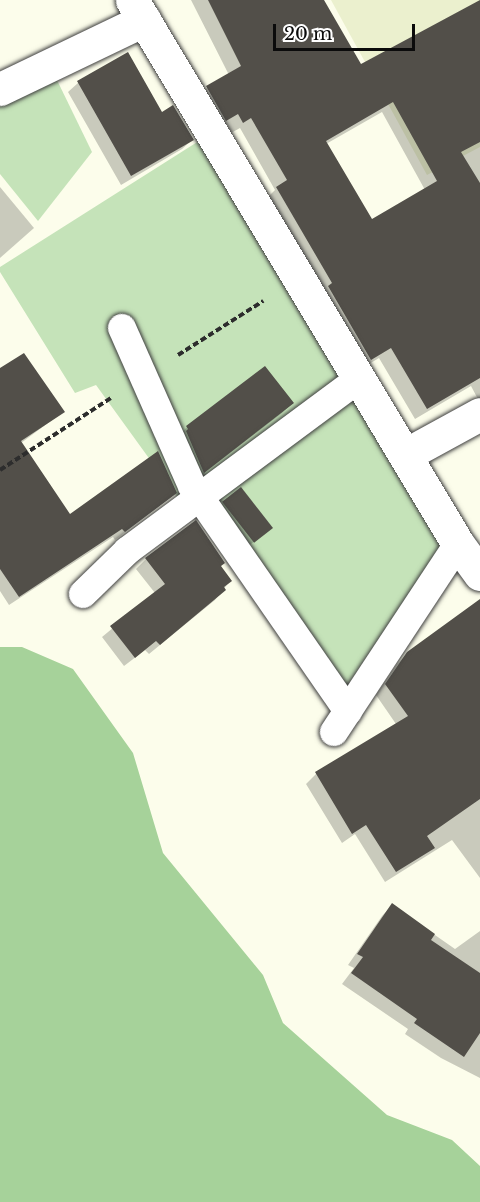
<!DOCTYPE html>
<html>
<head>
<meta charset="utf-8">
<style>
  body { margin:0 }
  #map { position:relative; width:480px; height:1202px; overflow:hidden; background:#fcfdeb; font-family:"Libre Baskerville",serif }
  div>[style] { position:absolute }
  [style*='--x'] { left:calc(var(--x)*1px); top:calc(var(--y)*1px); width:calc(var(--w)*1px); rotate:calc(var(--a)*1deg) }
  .farmland>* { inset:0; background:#ebf0ce }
  .green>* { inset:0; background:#c5e3b9 }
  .forest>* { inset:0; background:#a6d29a }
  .shadow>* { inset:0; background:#0003 }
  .building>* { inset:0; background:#524f49; transform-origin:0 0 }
  .path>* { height:4px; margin-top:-2px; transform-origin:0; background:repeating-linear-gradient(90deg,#2d2d2d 0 6px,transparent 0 9px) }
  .roads { filter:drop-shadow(0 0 2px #3e3e3e) drop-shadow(0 0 2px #3e3e3e) }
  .lane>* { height:28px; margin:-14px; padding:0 14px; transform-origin:14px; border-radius:14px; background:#fff }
  .street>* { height:33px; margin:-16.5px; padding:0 16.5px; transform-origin:16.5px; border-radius:16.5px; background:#fff }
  span { translate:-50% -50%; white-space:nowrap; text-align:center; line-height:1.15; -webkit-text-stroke:6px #fff; paint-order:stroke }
  .scale { position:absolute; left:273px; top:24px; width:142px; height:27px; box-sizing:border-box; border:3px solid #0b0b0b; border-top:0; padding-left:8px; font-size:18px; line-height:21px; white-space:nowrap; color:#0b0b0b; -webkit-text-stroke:4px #fff; paint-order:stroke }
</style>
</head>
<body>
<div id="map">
  <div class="farmland">
    <i style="clip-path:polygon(331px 0,480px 0,480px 147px,427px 175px)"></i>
  </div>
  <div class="green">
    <i style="clip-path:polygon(55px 76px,92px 152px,38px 221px,0 174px,0 104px)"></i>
    <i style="clip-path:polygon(202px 139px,444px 542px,345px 689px,205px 484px,177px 497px,96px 385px,75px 393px,0 272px,0 267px)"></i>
  </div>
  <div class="forest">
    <i style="clip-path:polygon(0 647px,22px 647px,73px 669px,133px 753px,163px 853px,263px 975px,283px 1023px,387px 1115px,452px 1140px,480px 1166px,480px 1202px,0 1202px)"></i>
  </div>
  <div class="shadow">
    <i style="clip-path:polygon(evenodd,191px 0,292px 0,360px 66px,480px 1px,480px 403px,471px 386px,415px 419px,379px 358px,359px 370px,266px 199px,275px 190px,240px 128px,231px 133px,227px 124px,215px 131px,196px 99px,207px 88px,229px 75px,191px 0,382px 112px,425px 190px,371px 221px,326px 144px,382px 112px)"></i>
    <i style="clip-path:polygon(127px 54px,161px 114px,192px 140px,182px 149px,121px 185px,68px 92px,78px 83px)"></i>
    <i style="clip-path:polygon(0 187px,34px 228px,0 258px)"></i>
    <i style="clip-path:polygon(0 370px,63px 412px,21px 443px,70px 517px,175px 493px,115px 540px,113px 537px,9px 605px,0 591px)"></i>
    <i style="clip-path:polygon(292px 403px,282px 413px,194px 481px,178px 437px,187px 427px)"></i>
    <i style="clip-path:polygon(223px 502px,271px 528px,246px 548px,218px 507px)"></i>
    <i style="clip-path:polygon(146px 559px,219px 567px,230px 581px,215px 600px,149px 654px,145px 650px,124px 666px,102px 637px,155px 593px,136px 569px)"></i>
    <i style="clip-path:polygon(480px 618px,480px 878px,452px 840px,385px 882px,355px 834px,342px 843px,306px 784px,316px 774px,396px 724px,376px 695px,397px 664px,408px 653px)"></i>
    <i style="clip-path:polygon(392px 905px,455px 949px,480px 931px,480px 1078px,441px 1058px,405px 1034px,408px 1029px,342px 984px,354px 968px,348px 965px,382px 916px)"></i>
  </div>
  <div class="building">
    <i style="clip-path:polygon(evenodd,208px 0,324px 0,361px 64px,480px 0,480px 142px,461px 152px,480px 183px,480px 378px,427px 409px,391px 348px,371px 360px,328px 286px,332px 283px,276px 187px,287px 180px,251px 118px,243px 123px,238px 114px,226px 121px,206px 86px,241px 66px,208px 0,393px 102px,437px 181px,372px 219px,326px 141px,393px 102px)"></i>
    <i style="clip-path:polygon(128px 52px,162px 112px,173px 105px,194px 140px,131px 176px,77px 81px)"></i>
    <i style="clip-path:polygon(24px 353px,65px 412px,21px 441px,70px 514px,158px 451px,177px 493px,125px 532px,122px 529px,19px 597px,0 569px,0 368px)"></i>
    <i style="clip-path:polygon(265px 366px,294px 403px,204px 473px,186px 431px,188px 429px,186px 426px)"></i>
    <i style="left:241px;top:487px;width:52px;height:24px;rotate:52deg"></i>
    <i style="clip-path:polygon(196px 520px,225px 563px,221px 566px,232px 581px,224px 587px,226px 590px,160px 645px,156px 641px,135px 658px,110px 626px,165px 584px,145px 558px)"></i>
    <i style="clip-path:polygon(480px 599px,480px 799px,427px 836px,435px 848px,396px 872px,366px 825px,352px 834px,315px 772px,408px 716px,385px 684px,407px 652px)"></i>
    <i style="clip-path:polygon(392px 903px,435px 934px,431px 940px,480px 973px,480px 1033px,464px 1057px,414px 1023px,417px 1019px,351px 973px,363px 957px,357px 954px)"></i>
  </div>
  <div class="path">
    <i style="--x:178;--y:355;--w:101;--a:-32.4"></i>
    <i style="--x:0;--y:470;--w:132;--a:-33"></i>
  </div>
  <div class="roads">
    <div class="lane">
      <i style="--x:122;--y:328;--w:173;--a:66.1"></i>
      <i style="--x:192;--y:486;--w:274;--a:55.3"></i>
      <i style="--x:83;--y:594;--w:62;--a:-44.3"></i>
      <i style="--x:127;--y:551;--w:290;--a:-36.6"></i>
      <i style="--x:334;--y:732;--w:225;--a:-56.6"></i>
    </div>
    <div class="street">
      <i style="--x:132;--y:0;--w:634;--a:59.07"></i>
      <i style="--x:458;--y:544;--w:37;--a:54"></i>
      <i style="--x:0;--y:89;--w:160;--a:-25.6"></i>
      <i style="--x:405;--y:455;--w:85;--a:-28.7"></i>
    </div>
  </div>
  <div class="scale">20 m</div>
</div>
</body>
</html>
